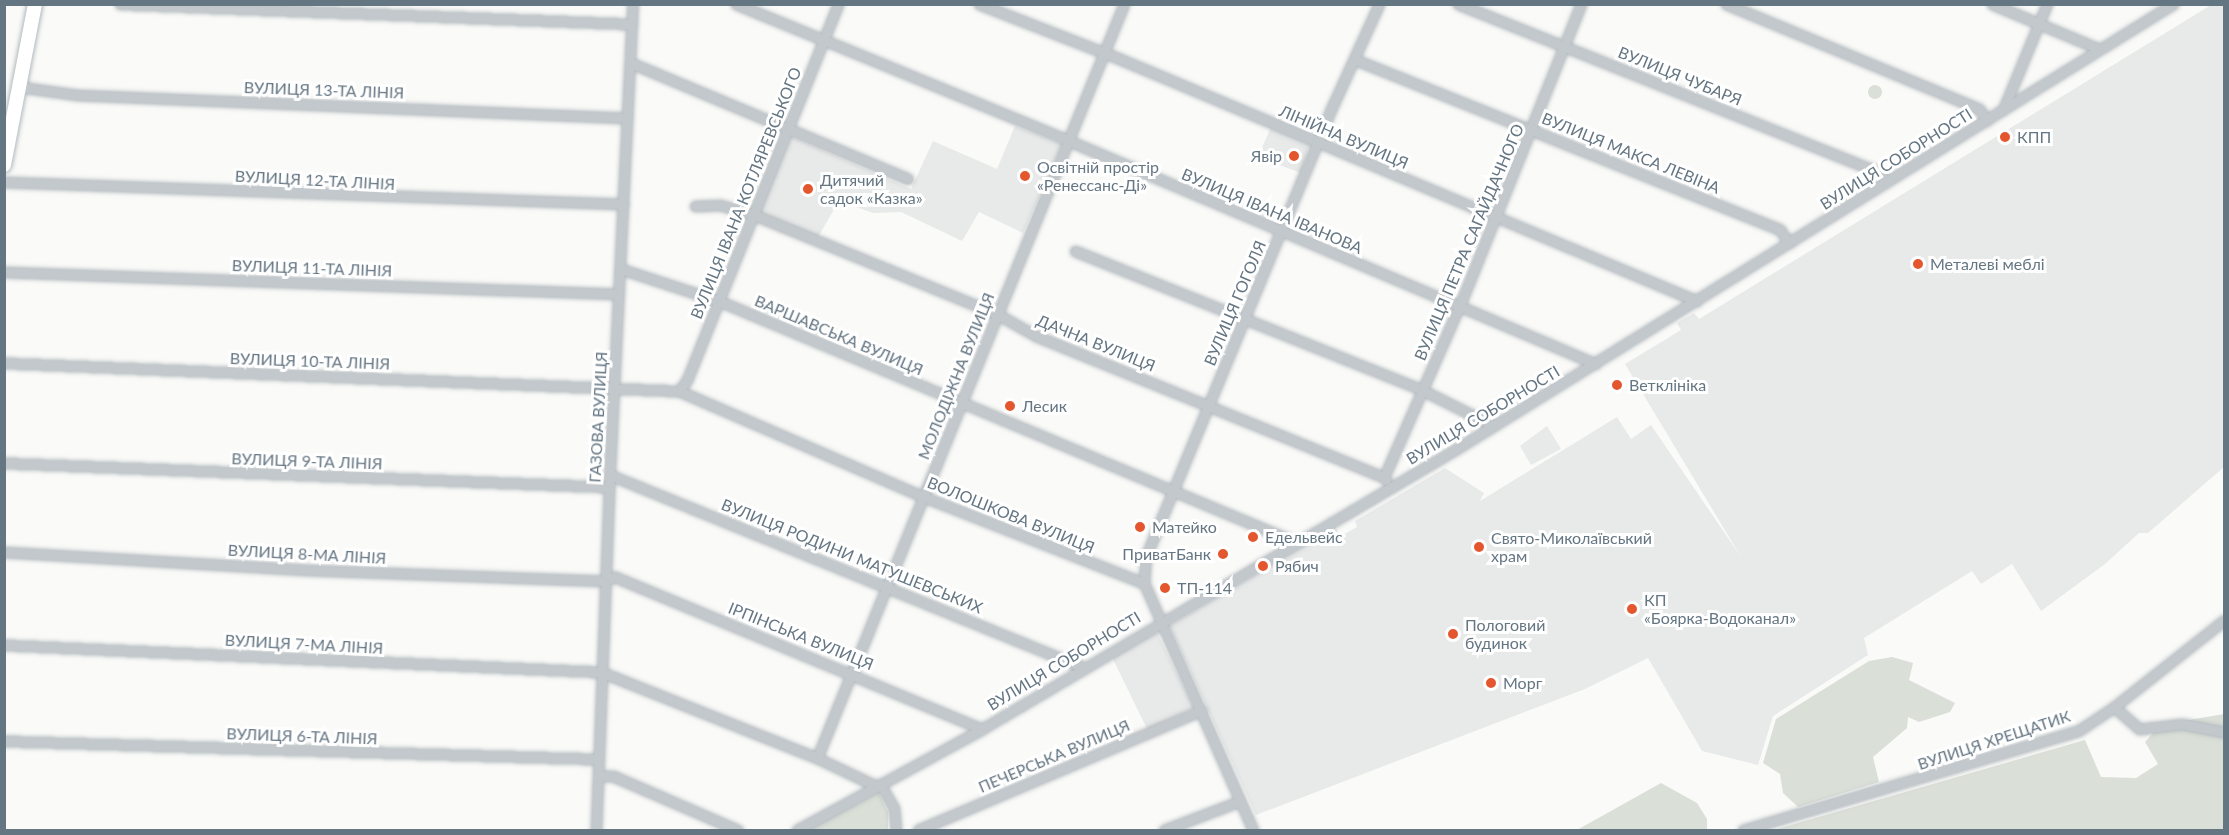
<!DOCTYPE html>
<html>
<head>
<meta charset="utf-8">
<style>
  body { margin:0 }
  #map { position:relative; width:2229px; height:835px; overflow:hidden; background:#fafaf8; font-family:Lato,sans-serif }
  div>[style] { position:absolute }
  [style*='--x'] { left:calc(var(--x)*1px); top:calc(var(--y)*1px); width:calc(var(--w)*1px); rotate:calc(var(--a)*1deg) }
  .built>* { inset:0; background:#e8e9e9; transform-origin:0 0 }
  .green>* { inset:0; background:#dadfd7 }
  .round { border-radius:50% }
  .roads { filter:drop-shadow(0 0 2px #b3babf) drop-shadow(0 0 2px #b3babf) }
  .street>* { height:9px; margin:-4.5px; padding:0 4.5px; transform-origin:4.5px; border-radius:4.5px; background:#c3c8cc }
  .secondary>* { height:14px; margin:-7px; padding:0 7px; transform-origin:7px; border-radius:7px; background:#fff }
  .dots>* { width:16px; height:16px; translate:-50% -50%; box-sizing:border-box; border:3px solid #fff; border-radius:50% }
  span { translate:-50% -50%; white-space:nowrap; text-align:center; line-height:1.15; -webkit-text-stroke:6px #fff; paint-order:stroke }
  .street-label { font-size:16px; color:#657683 }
  .poi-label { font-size:16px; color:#657683 }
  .left { translate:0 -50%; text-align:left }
  .right { translate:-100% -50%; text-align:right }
  .frame { position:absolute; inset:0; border:6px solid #657683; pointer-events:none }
</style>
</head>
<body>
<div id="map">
  <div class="built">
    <i style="clip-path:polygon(2211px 5px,2224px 5px,2224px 467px,2148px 533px,2139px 533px,2105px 564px,2041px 611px,2012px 564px,1981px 584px,1972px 571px,1864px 638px,1868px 655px,1773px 716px,1758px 765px,1702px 751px,1648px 658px,1585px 689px,1256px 815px,1170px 626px,1335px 527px,1341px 536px,1357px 527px,1355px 521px,1445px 468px,1484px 493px,1480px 501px,1617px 417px,1631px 439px,1651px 425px,1741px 557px,1625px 364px,1681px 330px,1677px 323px,1694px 313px,1699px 319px)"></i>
    <i style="clip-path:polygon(1015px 126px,1062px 144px,1023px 233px,979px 212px,962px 241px,901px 212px,873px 213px,839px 201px,818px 237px,757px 212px,789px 136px,911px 189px,933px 141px,997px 169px)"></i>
    <i style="clip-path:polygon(1271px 127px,1309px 144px,1301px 173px,1258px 157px)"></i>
    <i style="clip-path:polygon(1547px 426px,1561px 449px,1531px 465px,1520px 446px)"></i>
    <i style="left:1157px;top:633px;width:83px;height:51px;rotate:64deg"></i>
  </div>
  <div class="green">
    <i class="round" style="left:1868px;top:85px;width:14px;height:14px"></i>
    <i style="clip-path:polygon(1892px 657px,1913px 663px,1909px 680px,1955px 703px,1950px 712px,1919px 722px,1908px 717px,1907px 728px,1873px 757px,1879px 782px,1798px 807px,1783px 793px,1780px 774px,1763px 763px,1776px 719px,1869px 661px)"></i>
    <i style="clip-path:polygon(2224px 714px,2224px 830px,1774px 830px,2085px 740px,2101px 777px,2136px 778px,2158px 764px,2145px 742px,2160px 725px)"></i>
    <i style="clip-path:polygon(1661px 783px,1697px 803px,1707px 819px,1707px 830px,1577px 830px)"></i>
    <i style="clip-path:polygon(878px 792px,888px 812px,888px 829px,808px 830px)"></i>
  </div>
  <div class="roads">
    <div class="street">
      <i style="--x:120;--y:4;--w:512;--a:2.24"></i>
      <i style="--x:736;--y:4;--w:358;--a:22.3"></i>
      <i style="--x:1067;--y:140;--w:574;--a:22.95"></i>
      <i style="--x:979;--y:4;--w:146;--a:21.3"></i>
      <i style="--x:1115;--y:57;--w:631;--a:22.75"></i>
      <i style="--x:1458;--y:4;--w:453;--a:21.8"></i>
      <i style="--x:1879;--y:172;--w:12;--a:55"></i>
      <i style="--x:1726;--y:4;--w:274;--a:22.5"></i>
      <i style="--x:1979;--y:109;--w:14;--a:54"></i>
      <i style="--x:1992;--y:4;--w:116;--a:22.8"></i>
      <i style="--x:1356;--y:60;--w:457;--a:21.8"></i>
      <i style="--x:1780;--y:230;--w:16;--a:55"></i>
      <i style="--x:631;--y:63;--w:300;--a:22.7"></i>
      <i style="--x:20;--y:87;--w:59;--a:7.9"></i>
      <i style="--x:78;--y:95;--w:550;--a:2.39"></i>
      <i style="--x:2003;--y:110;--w:115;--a:-67.5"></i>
      <i style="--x:4;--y:182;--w:620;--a:2.03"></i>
      <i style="--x:695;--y:206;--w:25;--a:-2"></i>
      <i style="--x:720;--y:205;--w:33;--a:16"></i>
      <i style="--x:752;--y:214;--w:265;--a:22.2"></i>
      <i style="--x:997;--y:314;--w:45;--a:29.4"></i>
      <i style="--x:1036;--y:336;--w:375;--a:22.1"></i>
      <i style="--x:1075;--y:251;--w:374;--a:21.8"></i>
      <i style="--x:1422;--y:390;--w:80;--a:26.6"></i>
      <i style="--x:621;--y:269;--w:103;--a:18.1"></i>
      <i style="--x:719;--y:301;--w:624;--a:22.7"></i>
      <i style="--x:4;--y:272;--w:615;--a:2.05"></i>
      <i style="--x:4;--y:363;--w:676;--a:2.38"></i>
      <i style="--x:679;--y:391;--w:267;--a:23.4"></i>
      <i style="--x:924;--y:497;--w:236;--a:21.4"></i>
      <i style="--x:1144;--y:583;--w:270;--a:66.2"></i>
      <i style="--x:679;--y:391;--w:14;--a:-54"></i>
      <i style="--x:687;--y:380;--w:405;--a:-68.1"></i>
      <i style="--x:4;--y:463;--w:605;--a:2.27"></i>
      <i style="--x:610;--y:475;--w:510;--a:22.14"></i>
      <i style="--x:1386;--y:480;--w:4;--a:-124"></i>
      <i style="--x:1384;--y:477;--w:188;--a:-66.2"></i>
      <i style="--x:1460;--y:305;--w:324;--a:-68.1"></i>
      <i style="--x:4;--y:552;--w:304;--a:3.4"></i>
      <i style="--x:307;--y:570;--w:294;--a:2.1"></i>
      <i style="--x:601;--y:581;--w:15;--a:-16"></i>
      <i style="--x:615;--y:577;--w:397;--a:22.5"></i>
      <i style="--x:1144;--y:583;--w:27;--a:-86"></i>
      <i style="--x:1146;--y:556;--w:488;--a:-67.5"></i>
      <i style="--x:1333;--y:105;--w:111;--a:-65.5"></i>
      <i style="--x:4;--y:645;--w:598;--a:2.59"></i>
      <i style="--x:601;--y:672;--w:232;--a:21.7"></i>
      <i style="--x:817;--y:758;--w:65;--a:25.4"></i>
      <i style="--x:2114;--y:707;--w:33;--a:41"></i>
      <i style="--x:2139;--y:729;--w:43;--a:-6.6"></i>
      <i style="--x:2182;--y:724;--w:43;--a:10.8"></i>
      <i style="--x:4;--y:741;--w:594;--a:1.74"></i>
      <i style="--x:817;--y:758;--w:814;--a:-67.85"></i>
      <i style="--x:599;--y:776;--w:14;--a:0"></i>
      <i style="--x:613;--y:776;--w:136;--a:23.4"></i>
      <i style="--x:880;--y:784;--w:28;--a:60"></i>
      <i style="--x:894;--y:808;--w:22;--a:85"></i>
      <i style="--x:596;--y:830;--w:343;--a:-87.8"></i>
      <i style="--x:609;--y:487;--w:484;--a:-87.2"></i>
      <i style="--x:797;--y:830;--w:211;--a:-28.6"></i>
      <i style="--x:982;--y:729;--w:553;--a:-30.55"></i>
      <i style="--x:1458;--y:448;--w:842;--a:-31.84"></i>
      <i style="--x:918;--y:830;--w:308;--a:-22.9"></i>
      <i style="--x:1164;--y:830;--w:81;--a:-20.9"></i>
      <i style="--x:1743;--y:830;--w:349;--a:-16.5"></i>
      <i style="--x:2078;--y:731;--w:43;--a:-33.7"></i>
      <i style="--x:2114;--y:707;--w:140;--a:-38.3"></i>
    </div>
    <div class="secondary">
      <i style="--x:4;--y:165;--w:164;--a:-79.1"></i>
    </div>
  </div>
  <div class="dots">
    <i style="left:2005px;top:137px;background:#e4572e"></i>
    <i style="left:1294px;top:156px;background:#e4572e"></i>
    <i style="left:1025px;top:176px;background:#e4572e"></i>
    <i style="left:808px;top:189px;background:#e4572e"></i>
    <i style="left:1918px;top:264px;background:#e4572e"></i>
    <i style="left:1617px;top:385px;background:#e4572e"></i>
    <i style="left:1010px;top:406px;background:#e4572e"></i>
    <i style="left:1140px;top:527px;background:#e4572e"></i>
    <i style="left:1253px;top:537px;background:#e4572e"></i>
    <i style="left:1479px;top:547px;background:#e4572e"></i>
    <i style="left:1223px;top:554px;background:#e4572e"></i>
    <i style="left:1263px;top:566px;background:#e4572e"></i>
    <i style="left:1165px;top:588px;background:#e4572e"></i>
    <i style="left:1632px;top:609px;background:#e4572e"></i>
    <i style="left:1453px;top:634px;background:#e4572e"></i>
    <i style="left:1491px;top:683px;background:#e4572e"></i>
  </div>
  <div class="street-label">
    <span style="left:1680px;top:76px;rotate:22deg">ВУЛИЦЯ ЧУБАРЯ</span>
    <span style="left:324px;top:90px;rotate:2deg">ВУЛИЦЯ 13-ТА ЛІНІЯ</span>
    <span style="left:1344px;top:137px;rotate:23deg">ЛІНІЙНА ВУЛИЦЯ</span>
    <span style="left:1631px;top:153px;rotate:22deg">ВУЛИЦЯ МАКСА ЛЕВІНА</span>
    <span style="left:1896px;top:159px;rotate:-32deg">ВУЛИЦЯ СОБОРНОСТІ</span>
    <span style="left:315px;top:180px;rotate:3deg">ВУЛИЦЯ 12-ТА ЛІНІЯ</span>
    <span style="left:746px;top:193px;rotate:-68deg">ВУЛИЦЯ ІВАНА КОТЛЯРЕВСЬКОГО</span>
    <span style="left:1272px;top:211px;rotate:23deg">ВУЛИЦЯ ІВАНА ІВАНОВА</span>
    <span style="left:1469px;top:242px;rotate:-67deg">ВУЛИЦЯ ПЕТРА САГАЙДАЧНОГО</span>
    <span style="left:312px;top:268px;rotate:2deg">ВУЛИЦЯ 11-ТА ЛІНІЯ</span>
    <span style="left:1235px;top:303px;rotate:-67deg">ВУЛИЦЯ ГОГОЛЯ</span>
    <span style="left:839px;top:335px;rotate:23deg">ВАРШАВСЬКА ВУЛИЦЯ</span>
    <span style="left:1096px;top:343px;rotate:22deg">ДАЧНА ВУЛИЦЯ</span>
    <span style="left:310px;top:361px;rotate:2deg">ВУЛИЦЯ 10-ТА ЛІНІЯ</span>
    <span style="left:956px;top:376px;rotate:-68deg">МОЛОДІЖНА ВУЛИЦЯ</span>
    <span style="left:1483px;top:415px;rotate:-31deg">ВУЛИЦЯ СОБОРНОСТІ</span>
    <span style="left:598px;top:417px;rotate:-87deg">ГАЗОВА ВУЛИЦЯ</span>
    <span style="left:307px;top:461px;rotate:2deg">ВУЛИЦЯ 9-ТА ЛІНІЯ</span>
    <span style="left:1011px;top:515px;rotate:22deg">ВОЛОШКОВА ВУЛИЦЯ</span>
    <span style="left:307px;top:554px;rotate:3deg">ВУЛИЦЯ 8-МА ЛІНІЯ</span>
    <span style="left:852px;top:556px;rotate:22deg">ВУЛИЦЯ РОДИНИ МАТУШЕВСЬКИХ</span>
    <span style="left:801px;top:636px;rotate:22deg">ІРПІНСЬКА ВУЛИЦЯ</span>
    <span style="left:304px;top:644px;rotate:3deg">ВУЛИЦЯ 7-МА ЛІНІЯ</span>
    <span style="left:1064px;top:661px;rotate:-31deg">ВУЛИЦЯ СОБОРНОСТІ</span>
    <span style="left:302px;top:736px;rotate:2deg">ВУЛИЦЯ 6-ТА ЛІНІЯ</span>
    <span style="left:1994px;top:740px;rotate:-18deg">ВУЛИЦЯ ХРЕЩАТИК</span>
    <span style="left:1054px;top:756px;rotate:-23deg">ПЕЧЕРСЬКА ВУЛИЦЯ</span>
  </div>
  <div class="poi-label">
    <span class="left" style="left:2017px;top:137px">КПП</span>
    <span class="right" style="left:1282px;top:156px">Явір</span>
    <span class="left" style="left:1037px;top:176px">Освітній простір<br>«Ренессанс-Ді»</span>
    <span class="left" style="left:820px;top:189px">Дитячий<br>садок «Казка»</span>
    <span class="left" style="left:1930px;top:264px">Металеві меблі</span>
    <span class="left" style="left:1629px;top:385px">Ветклініка</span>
    <span class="left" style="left:1022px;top:406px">Лесик</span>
    <span class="left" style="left:1152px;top:527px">Матейко</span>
    <span class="left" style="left:1265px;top:537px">Едельвейс</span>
    <span class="left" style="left:1491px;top:547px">Свято-Миколаївський<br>храм</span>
    <span class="right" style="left:1211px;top:554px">ПриватБанк</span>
    <span class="left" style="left:1275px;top:566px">Рябич</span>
    <span class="left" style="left:1177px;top:588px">ТП-114</span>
    <span class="left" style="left:1644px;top:609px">КП<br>«Боярка-Водоканал»</span>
    <span class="left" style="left:1465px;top:634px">Пологовий<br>будинок</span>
    <span class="left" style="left:1503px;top:683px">Морг</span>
  </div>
  <div class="frame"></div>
</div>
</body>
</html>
